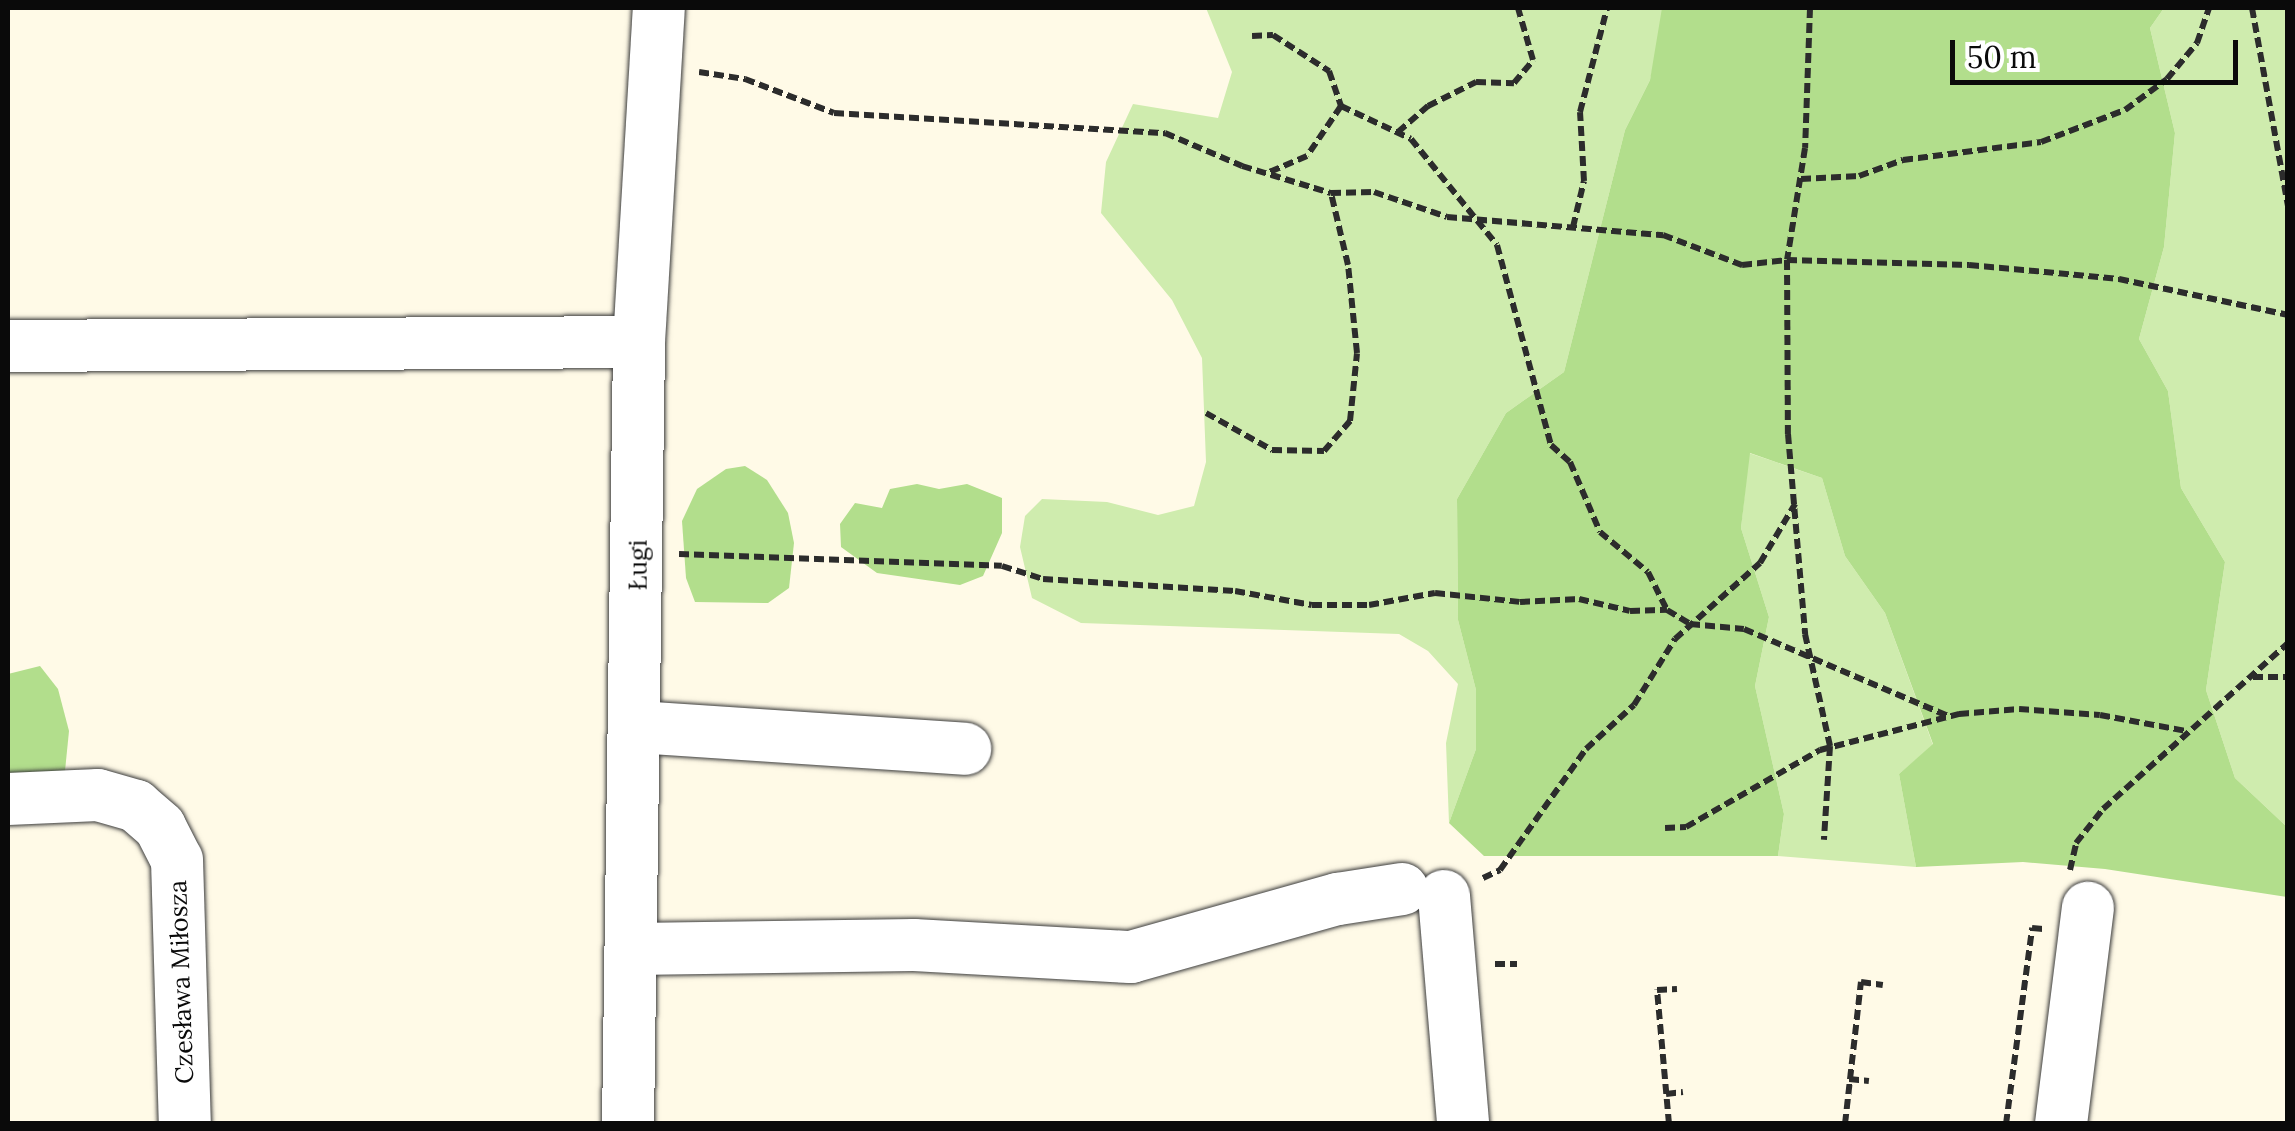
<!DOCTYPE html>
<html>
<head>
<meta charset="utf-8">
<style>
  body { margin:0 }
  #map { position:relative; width:2295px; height:1131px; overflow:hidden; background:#fffae7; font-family:Lora,serif }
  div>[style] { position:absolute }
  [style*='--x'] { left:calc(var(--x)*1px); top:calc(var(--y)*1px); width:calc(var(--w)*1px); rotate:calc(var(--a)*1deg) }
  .green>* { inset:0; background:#cfecae }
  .forest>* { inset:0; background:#b2de8c }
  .path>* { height:6px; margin-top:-3px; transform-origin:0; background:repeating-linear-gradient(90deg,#2c2c2c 0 10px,transparent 0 15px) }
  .roads { filter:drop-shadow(0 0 2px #3d3d3d) drop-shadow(0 0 2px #3d3d3d) }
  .minor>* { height:52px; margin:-26px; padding:0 26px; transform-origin:26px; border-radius:26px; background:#fff }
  span { translate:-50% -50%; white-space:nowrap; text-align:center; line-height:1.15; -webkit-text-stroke:10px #fff; paint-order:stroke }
  .street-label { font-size:25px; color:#0a0a0a }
  .frame { position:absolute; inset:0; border:10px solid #0a0a0a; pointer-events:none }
  .scale { position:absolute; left:1950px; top:40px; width:288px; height:45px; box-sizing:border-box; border:5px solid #0a0a0a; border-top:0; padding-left:12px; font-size:30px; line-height:35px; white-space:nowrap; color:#0a0a0a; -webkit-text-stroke:8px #fff; paint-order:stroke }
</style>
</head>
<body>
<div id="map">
  <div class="green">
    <i style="clip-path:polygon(1206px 8px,1662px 8px,1665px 15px,1650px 80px,1625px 130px,1564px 372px,1506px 413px,1457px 499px,1458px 620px,1476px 690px,1476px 749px,1449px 823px,1446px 743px,1458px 684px,1428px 651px,1399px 634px,1081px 623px,1032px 598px,1020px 547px,1025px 516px,1042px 499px,1107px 502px,1158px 515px,1194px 506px,1206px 462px,1202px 358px,1172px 300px,1101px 213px,1106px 162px,1133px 104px,1218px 118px,1232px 72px)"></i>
    <i style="clip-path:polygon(2164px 8px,2287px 8px,2287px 827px,2235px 778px,2206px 690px,2225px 562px,2181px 488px,2168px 391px,2139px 339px,2164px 247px,2175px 133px,2150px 28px)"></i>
    <i style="clip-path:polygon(1749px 453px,1822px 478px,1845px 556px,1885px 613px,1933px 745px,1899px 774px,1916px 867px,1778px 856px,1784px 814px,1755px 686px,1769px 617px,1741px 528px)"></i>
  </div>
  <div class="forest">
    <i style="clip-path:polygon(1662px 8px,2164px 8px,2150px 28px,2175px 133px,2164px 247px,2139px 339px,2168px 391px,2181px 488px,2225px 562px,2206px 690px,2235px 778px,2287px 827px,2287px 897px,2105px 869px,2023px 862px,1916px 867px,1899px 774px,1933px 744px,1885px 613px,1845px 556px,1822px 478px,1750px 453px,1741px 528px,1769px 617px,1755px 686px,1784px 814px,1778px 856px,1484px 856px,1449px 823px,1476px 749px,1476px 690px,1458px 620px,1457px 499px,1506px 413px,1564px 372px,1625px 130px,1650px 80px)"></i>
    <i style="clip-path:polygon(745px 466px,767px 480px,788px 513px,794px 543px,789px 588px,768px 603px,695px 602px,686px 578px,682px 521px,697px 489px,726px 469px)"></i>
    <i style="clip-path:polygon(917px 484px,939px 489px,967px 484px,1002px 498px,1002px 533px,983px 576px,960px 585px,877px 573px,841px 547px,840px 524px,855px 503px,882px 508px,890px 489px)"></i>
    <i style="clip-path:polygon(40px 666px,58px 689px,69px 731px,65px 771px,8px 783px,8px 674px)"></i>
  </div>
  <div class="path">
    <i style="--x:1810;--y:8;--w:140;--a:92"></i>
    <i style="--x:1805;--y:148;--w:113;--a:99.1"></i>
    <i style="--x:1787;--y:260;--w:174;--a:89.7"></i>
    <i style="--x:1788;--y:434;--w:201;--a:85.1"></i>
    <i style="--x:1805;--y:634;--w:115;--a:77.4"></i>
    <i style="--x:1830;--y:746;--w:94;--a:93.7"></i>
    <i style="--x:2252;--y:8;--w:202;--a:79.7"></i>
    <i style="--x:1252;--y:36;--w:21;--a:-3"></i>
    <i style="--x:1273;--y:35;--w:67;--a:32.7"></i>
    <i style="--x:1329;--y:71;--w:37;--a:71"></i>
    <i style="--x:1341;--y:106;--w:60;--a:124.2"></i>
    <i style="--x:1307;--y:156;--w:43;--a:157"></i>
    <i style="--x:699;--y:72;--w:47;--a:8.7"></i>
    <i style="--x:745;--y:79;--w:95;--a:20.9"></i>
    <i style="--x:834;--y:113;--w:332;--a:3.5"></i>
    <i style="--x:1165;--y:133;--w:84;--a:23.2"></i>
    <i style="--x:1242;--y:166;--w:93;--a:16.9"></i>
    <i style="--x:1331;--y:193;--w:43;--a:-1.3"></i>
    <i style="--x:1374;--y:192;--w:77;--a:18.9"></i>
    <i style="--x:1447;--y:217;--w:217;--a:4.8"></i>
    <i style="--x:1663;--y:235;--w:85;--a:20.8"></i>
    <i style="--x:1742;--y:265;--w:45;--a:-6.3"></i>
    <i style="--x:1787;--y:260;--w:182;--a:1.6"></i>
    <i style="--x:1969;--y:265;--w:151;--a:5.3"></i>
    <i style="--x:2119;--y:279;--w:173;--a:12"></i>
    <i style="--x:1341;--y:106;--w:77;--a:25.2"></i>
    <i style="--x:1411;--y:139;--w:136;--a:50.9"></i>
    <i style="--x:1497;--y:245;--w:207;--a:74.9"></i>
    <i style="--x:1551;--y:445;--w:25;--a:42"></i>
    <i style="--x:1570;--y:462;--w:76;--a:66.8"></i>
    <i style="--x:1600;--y:532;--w:62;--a:39.8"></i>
    <i style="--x:1648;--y:572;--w:42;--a:63.4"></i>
    <i style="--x:1667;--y:610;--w:27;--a:31"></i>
    <i style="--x:1690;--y:624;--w:54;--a:5.3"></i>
    <i style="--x:1744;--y:629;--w:224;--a:23.1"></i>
    <i style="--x:1398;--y:132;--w:40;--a:-41"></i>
    <i style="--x:1428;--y:106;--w:54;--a:-26.6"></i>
    <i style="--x:1476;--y:82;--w:38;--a:2"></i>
    <i style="--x:1514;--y:83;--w:30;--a:-50"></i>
    <i style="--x:1533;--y:60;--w:54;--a:-106.1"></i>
    <i style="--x:1801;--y:179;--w:58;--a:-3"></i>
    <i style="--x:1859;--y:176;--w:47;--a:-20"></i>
    <i style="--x:1903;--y:160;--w:139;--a:-7.4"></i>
    <i style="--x:2041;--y:142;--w:90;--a:-20.9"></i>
    <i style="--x:2125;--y:110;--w:52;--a:-36.4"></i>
    <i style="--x:2167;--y:79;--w:47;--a:-50.2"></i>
    <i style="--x:2197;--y:43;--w:37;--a:-71"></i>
    <i style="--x:1573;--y:227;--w:47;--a:-76.6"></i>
    <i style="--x:1584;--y:181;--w:69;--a:-93.3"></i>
    <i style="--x:1580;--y:112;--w:107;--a:-75.4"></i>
    <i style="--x:1206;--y:413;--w:76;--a:29.3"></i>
    <i style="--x:1272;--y:450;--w:52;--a:1.1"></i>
    <i style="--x:1324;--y:451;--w:40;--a:-49"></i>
    <i style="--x:1350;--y:421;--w:68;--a:-84.1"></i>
    <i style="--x:1357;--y:353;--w:88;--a:-95.8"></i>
    <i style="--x:1348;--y:265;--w:74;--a:-103.3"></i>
    <i style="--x:679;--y:554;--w:323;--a:2.1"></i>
    <i style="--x:1002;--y:566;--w:43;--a:17.6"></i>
    <i style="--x:1043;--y:579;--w:192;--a:3.6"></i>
    <i style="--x:1235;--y:591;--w:78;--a:10.3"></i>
    <i style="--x:1312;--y:605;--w:57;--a:0"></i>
    <i style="--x:1369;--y:605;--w:67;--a:-10.3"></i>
    <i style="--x:1435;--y:593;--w:85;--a:6"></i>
    <i style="--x:1520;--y:602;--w:59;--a:-2.9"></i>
    <i style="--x:1579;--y:599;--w:52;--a:13.2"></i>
    <i style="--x:1630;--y:611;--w:37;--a:-2"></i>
    <i style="--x:2253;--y:677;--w:35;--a:0"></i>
    <i style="--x:1665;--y:828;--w:21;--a:-3"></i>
    <i style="--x:1686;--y:827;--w:155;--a:-29.9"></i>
    <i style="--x:1820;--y:750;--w:144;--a:-14.5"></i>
    <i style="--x:1959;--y:714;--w:60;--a:-4.8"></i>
    <i style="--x:2019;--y:709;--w:81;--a:4.2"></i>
    <i style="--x:2100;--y:715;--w:87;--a:10.5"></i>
    <i style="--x:2070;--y:870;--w:28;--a:-77"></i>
    <i style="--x:2076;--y:843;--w:43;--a:-51.5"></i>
    <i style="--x:2103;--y:809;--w:249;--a:-41.9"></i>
    <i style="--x:1483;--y:878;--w:19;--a:-25"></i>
    <i style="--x:1500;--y:870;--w:148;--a:-54.6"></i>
    <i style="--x:1586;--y:749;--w:65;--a:-42.5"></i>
    <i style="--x:1634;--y:705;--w:78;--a:-58.2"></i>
    <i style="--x:1675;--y:639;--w:114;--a:-41.8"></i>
    <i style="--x:1760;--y:563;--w:69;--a:-59.3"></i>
    <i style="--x:1495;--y:964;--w:22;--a:0"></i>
    <i style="--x:1849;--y:1079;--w:20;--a:6"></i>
    <i style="--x:1666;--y:1094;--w:17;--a:-7"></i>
    <i style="--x:1669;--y:1124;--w:135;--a:-95.1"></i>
    <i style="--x:1657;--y:990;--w:20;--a:-3"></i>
    <i style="--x:1845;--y:1124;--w:143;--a:-83.6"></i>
    <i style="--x:1861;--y:982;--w:22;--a:8"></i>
    <i style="--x:2006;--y:1124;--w:198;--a:-82.4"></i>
    <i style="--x:2032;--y:928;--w:11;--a:5"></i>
  </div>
  <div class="roads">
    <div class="minor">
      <i style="--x:8;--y:346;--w:631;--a:-0.36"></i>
      <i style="--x:637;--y:727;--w:329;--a:3.8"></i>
      <i style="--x:8;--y:799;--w:90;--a:-2.5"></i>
      <i style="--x:98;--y:795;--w:40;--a:16"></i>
      <i style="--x:136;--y:806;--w:32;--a:41"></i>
      <i style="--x:160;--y:827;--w:37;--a:63"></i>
      <i style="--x:177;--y:860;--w:264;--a:88.3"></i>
      <i style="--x:1444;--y:896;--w:229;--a:85.2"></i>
      <i style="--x:634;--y:949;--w:280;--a:-0.8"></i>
      <i style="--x:914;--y:945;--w:217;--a:3.2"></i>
      <i style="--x:1131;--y:957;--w:215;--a:-15.7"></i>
      <i style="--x:1338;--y:899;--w:65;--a:-8.9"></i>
      <i style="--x:628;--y:1124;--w:782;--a:-89.19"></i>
      <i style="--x:639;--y:342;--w:335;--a:-86.6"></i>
      <i style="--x:2061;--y:1124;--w:218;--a:-82.9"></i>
    </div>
  </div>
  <div class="street-label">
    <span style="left:638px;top:565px;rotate:-90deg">Ługi</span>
    <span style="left:181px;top:982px;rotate:-92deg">Czesława Miłosza</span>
  </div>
  <div class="frame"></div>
  <div class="scale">50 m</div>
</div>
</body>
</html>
